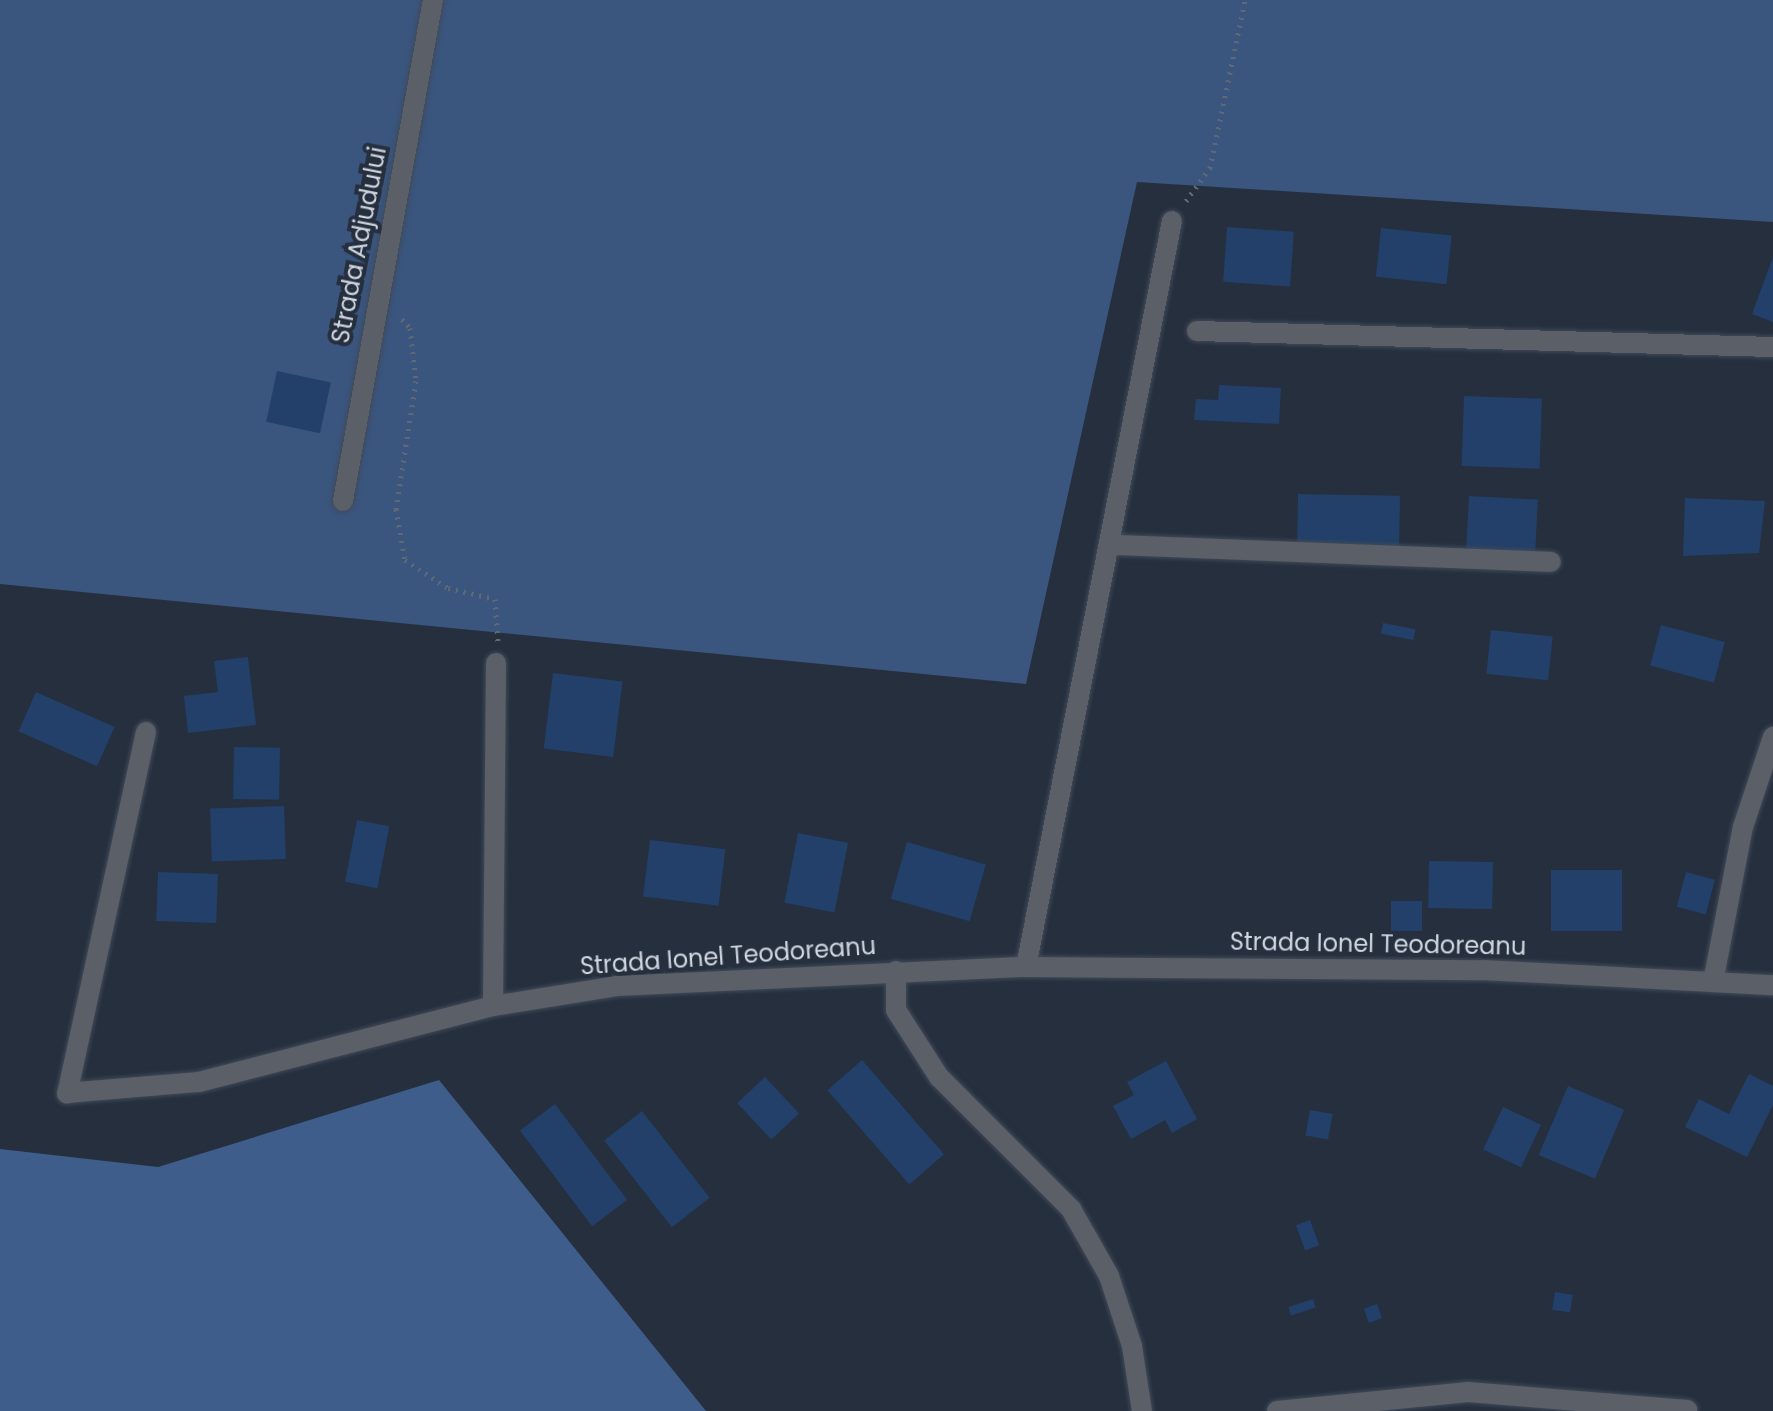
<!DOCTYPE html>
<html>
<head>
<meta charset="utf-8">
<style>
  body { margin:0 }
  #map { position:relative; width:1773px; height:1411px; overflow:hidden; background:#252f3e; font-family:Poppins,sans-serif }
  div>[style] { position:absolute }
  [style*='--x'] { left:calc(var(--x)*1px); top:calc(var(--y)*1px); width:calc(var(--w)*1px); rotate:calc(var(--a)*1deg) }
  .green>* { inset:0; background:#3a557e }
  .forest>* { inset:0; background:#3f5d8a }
  .building>* { inset:0; background:#22406a; transform-origin:0 0 }
  .path>* { height:5px; margin-top:-2.5px; transform-origin:0; background:repeating-linear-gradient(90deg,#606876 0 2px,transparent 0 8px) }
  .roads { filter:drop-shadow(0 0 2px #414a58) drop-shadow(0 0 2px #414a58) }
  .minor>* { height:20px; margin:-10px; padding:0 10px; transform-origin:10px; border-radius:10px; background:#5b6068 }
  span { translate:-50% -50%; white-space:nowrap; text-align:center; line-height:1.15; -webkit-text-stroke:8px #252f3e; paint-order:stroke }
  .street-label { font-size:24px; color:#d1d7e1 }
</style>
</head>
<body>
<div id="map">
  <div class="green">
    <i style="clip-path:polygon(0 0,1773px 0,1773px 222px,1137px 182px,1026px 684px,0 584px)"></i>
  </div>
  <div class="forest">
    <i style="clip-path:polygon(439px 1080px,706px 1411px,0 1411px,0 1149px,158px 1167px)"></i>
  </div>
  <div class="building">
    <i style="left:1227px;top:227px;width:67px;height:55px;rotate:4deg"></i>
    <i style="left:1381px;top:228px;width:71px;height:49px;rotate:6deg"></i>
    <i style="clip-path:polygon(1773px 257px,1773px 322px,1752px 314px)"></i>
    <i style="left:277px;top:371px;width:55px;height:52px;rotate:12deg"></i>
    <i style="clip-path:polygon(1219px 385px,1281px 388px,1279px 424px,1194px 420px,1196px 399px,1218px 400px)"></i>
    <i style="left:1464px;top:396px;width:78px;height:70px;rotate:2deg"></i>
    <i style="left:1298px;top:494px;width:102px;height:52px;rotate:1deg"></i>
    <i style="left:1469px;top:496px;width:69px;height:53px;rotate:3deg"></i>
    <i style="clip-path:polygon(1685px 498px,1765px 501px,1759px 553px,1683px 556px)"></i>
    <i style="left:1383px;top:623px;width:33px;height:11px;rotate:11deg"></i>
    <i style="left:1661px;top:625px;width:66px;height:42px;rotate:15deg"></i>
    <i style="left:1491px;top:630px;width:62px;height:44px;rotate:6deg"></i>
    <i style="clip-path:polygon(248px 657px,256px 725px,188px 733px,184px 696px,218px 692px,214px 661px)"></i>
    <i style="left:553px;top:673px;width:70px;height:76px;rotate:7deg"></i>
    <i style="left:36px;top:692px;width:86px;height:43px;rotate:24deg"></i>
    <i style="left:234px;top:747px;width:46px;height:52px;rotate:1deg"></i>
    <i style="left:284px;top:806px;width:53px;height:74px;rotate:88deg"></i>
    <i style="left:357px;top:820px;width:33px;height:63px;rotate:11deg"></i>
    <i style="left:798px;top:833px;width:51px;height:71px;rotate:11deg"></i>
    <i style="left:650px;top:840px;width:76px;height:57px;rotate:7deg"></i>
    <i style="left:907px;top:842px;width:82px;height:59px;rotate:16deg"></i>
    <i style="left:1429px;top:861px;width:64px;height:47px;rotate:1deg"></i>
    <i style="left:1551px;top:870px;width:71px;height:61px"></i>
    <i style="left:158px;top:872px;width:60px;height:49px;rotate:2deg"></i>
    <i style="left:1686px;top:872px;width:30px;height:36px;rotate:15deg"></i>
    <i style="left:1391px;top:901px;width:31px;height:30px"></i>
    <i style="left:862px;top:1060px;width:125px;height:46px;rotate:49deg"></i>
    <i style="clip-path:polygon(1166px 1061px,1197px 1119px,1172px 1133px,1165px 1120px,1131px 1139px,1113px 1106px,1134px 1095px,1127px 1082px)"></i>
    <i style="clip-path:polygon(1749px 1074px,1773px 1086px,1773px 1105px,1747px 1157px,1685px 1127px,1699px 1099px,1729px 1114px)"></i>
    <i style="left:765px;top:1077px;width:50px;height:38px;rotate:47deg"></i>
    <i style="left:1568px;top:1086px;width:61px;height:75px;rotate:23deg"></i>
    <i style="left:555px;top:1104px;width:120px;height:44px;rotate:53deg"></i>
    <i style="left:1503px;top:1107px;width:42px;height:47px;rotate:25deg"></i>
    <i style="left:1310px;top:1110px;width:23px;height:26px;rotate:10deg"></i>
    <i style="left:642px;top:1111px;width:110px;height:48px;rotate:52deg"></i>
    <i style="left:1310px;top:1220px;width:27px;height:15px;rotate:70deg"></i>
    <i style="left:1555px;top:1292px;width:18px;height:18px;rotate:9deg"></i>
    <i style="left:1313px;top:1299px;width:9px;height:26px;rotate:72deg"></i>
    <i style="left:1377px;top:1304px;width:15px;height:14px;rotate:70deg"></i>
  </div>
  <div class="path">
    <i style="--x:1186;--y:201;--w:41;--a:-54"></i>
    <i style="--x:1210;--y:168;--w:172;--a:-78.2"></i>
    <i style="--x:402;--y:319;--w:12;--a:48"></i>
    <i style="--x:410;--y:328;--w:53;--a:83.5"></i>
    <i style="--x:416;--y:381;--w:130;--a:98.9"></i>
    <i style="--x:396;--y:509;--w:52;--a:80"></i>
    <i style="--x:405;--y:560;--w:51;--a:33.1"></i>
    <i style="--x:448;--y:588;--w:48;--a:13.2"></i>
    <i style="--x:495;--y:599;--w:43;--a:86"></i>
  </div>
  <div class="roads">
    <div class="minor">
      <i style="--x:1197;--y:331;--w:576;--a:1.59"></i>
      <i style="--x:343;--y:501;--w:509;--a:-79.82"></i>
      <i style="--x:1114;--y:545;--w:437;--a:2.2"></i>
      <i style="--x:146;--y:732;--w:370;--a:102.3"></i>
      <i style="--x:67;--y:1093;--w:132;--a:-4.8"></i>
      <i style="--x:199;--y:1082;--w:304;--a:-14.5"></i>
      <i style="--x:493;--y:1006;--w:126;--a:-9.2"></i>
      <i style="--x:617;--y:986;--w:409;--a:-2.7"></i>
      <i style="--x:1026;--y:967;--w:457;--a:0.4"></i>
      <i style="--x:1483;--y:970;--w:290;--a:3"></i>
      <i style="--x:1026;--y:967;--w:760;--a:-78.93"></i>
      <i style="--x:896;--y:971;--w:39;--a:90"></i>
      <i style="--x:896;--y:1010;--w:80;--a:57.3"></i>
      <i style="--x:939;--y:1077;--w:187;--a:45"></i>
      <i style="--x:1071;--y:1209;--w:77;--a:60.4"></i>
      <i style="--x:1109;--y:1276;--w:74;--a:71.8"></i>
      <i style="--x:1132;--y:1346;--w:66;--a:81.3"></i>
      <i style="--x:1714;--y:977;--w:153;--a:-79.1"></i>
      <i style="--x:1743;--y:827;--w:95;--a:-71.6"></i>
      <i style="--x:493;--y:1006;--w:343;--a:-89.5"></i>
      <i style="--x:1277;--y:1411;--w:192;--a:-5.7"></i>
      <i style="--x:1468;--y:1392;--w:220;--a:4.7"></i>
    </div>
  </div>
  <div class="street-label">
    <span style="left:359px;top:245px;rotate:-79deg">Strada Adjudului</span>
    <span style="left:1378px;top:944px;rotate:1deg">Strada Ionel Teodoreanu</span>
    <span style="left:728px;top:956px;rotate:-4deg">Strada Ionel Teodoreanu</span>
  </div>
</div>
</body>
</html>
